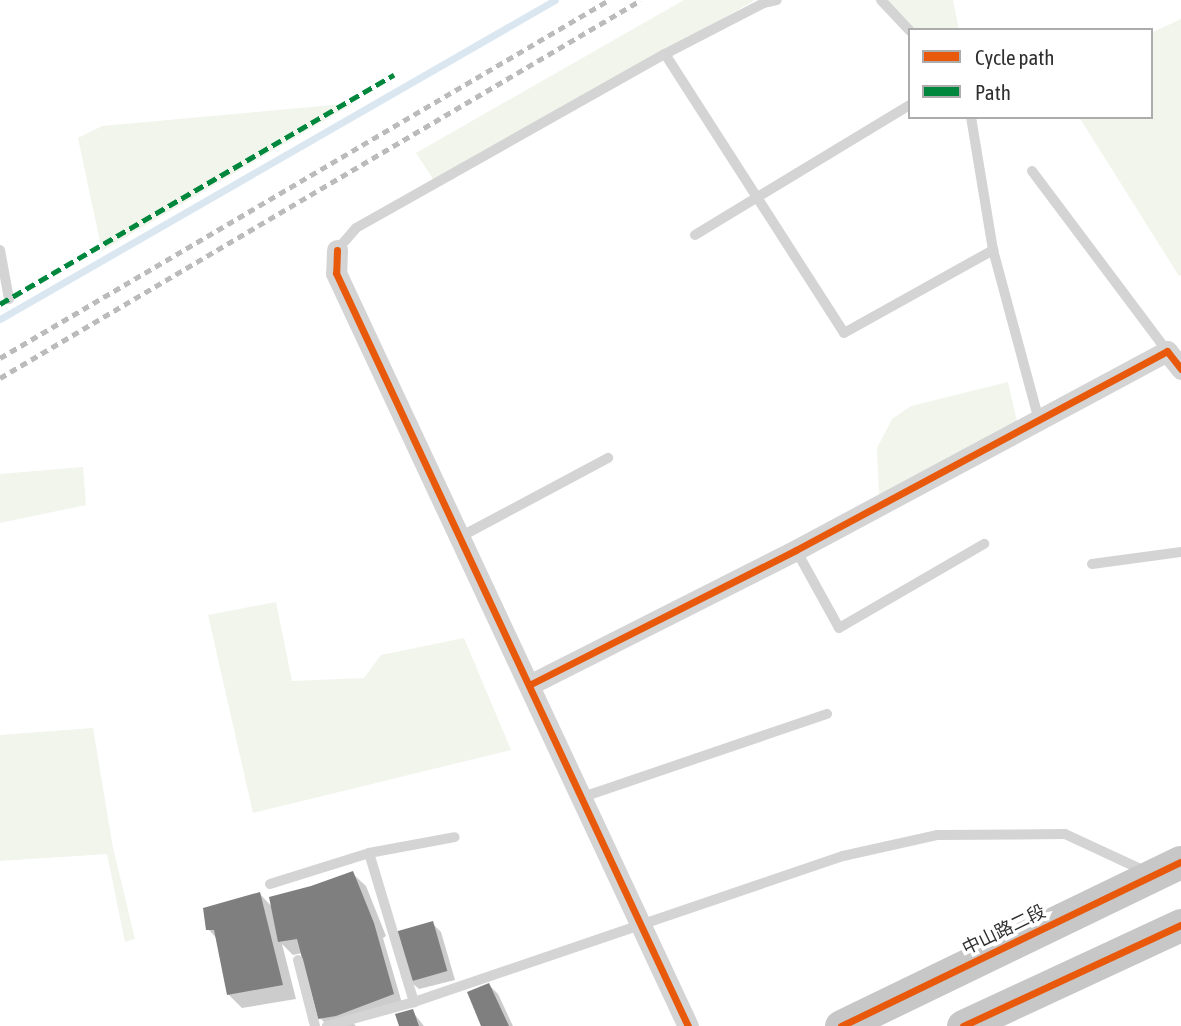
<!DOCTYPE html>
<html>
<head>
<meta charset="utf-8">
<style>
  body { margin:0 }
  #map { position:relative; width:1181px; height:1026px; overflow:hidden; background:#fff; font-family:"Asap Condensed","Noto Sans TC",sans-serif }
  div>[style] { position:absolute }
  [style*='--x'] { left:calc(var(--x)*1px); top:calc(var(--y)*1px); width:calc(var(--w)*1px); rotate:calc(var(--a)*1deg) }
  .green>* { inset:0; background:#f1f5ec }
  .shadow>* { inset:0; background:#0003 }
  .stream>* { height:7px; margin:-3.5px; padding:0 3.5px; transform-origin:3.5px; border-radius:3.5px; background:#dae7f1 }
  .building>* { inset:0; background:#7f7f7f; transform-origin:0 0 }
  .service>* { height:10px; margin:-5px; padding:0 5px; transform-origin:5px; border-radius:5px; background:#d4d4d4 }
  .minor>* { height:21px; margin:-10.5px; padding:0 10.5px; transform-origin:10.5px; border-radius:10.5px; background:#d4d4d4 }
  .primary>* { height:33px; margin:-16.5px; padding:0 16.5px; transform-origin:16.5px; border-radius:16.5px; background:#c7c7c7 }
  .rail>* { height:5px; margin-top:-2.5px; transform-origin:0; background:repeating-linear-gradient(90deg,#bbb 0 7px,transparent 0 12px) }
  .quiet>* { height:5px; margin-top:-2.5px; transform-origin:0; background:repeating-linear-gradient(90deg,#00873e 0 10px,transparent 0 15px) }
  .cycleway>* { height:7px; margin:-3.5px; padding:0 3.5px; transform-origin:3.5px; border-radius:3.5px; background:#e8590c }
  span { translate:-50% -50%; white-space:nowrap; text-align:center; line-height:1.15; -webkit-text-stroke:7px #fff; paint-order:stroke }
  .street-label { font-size:18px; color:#2f2f2f }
  .legend { position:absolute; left:908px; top:28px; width:245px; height:91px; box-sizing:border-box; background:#fff; border:2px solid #acacac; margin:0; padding:9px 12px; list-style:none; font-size:21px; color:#2f2f2f }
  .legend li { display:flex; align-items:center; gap:14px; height:35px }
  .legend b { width:35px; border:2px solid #acacac }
</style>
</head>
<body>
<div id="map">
  <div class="green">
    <i style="clip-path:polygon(684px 0,755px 0,437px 185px,416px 153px)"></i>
    <i style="clip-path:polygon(883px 0,953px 0,959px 30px,910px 30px)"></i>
    <i style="clip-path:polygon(1181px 19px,1181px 275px,1179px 276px,1079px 117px,1151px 117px,1151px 33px)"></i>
    <i style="clip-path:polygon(354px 103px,102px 251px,78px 138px,102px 126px)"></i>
    <i style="clip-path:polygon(1008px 382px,1017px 421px,879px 495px,877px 448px,892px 419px,911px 406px)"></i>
    <i style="clip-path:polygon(83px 467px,86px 505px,0 523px,0 474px)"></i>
    <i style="clip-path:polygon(276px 602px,292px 681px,364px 678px,381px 655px,464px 638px,511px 750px,253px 813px,208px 615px)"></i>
    <i style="clip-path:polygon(93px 728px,113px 848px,135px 939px,125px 942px,107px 854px,0 861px,0 735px)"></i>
  </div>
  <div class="shadow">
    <i style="clip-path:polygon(352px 873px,366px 886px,386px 936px,383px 938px,402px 1003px,352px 1022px,356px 1026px,328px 1026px,320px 1018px,302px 953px,293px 955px,282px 944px,296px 999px,242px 1008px,229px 995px,218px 940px,208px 929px,260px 894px,273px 908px)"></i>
    <i style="clip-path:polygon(432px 923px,441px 932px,455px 980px,419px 989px,410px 981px)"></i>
    <i style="clip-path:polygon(489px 985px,498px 994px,513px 1026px,483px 1026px)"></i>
    <i style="clip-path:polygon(412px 1011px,424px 1026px,401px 1026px)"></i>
  </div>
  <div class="stream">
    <i style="--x:0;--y:319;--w:640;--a:-29.89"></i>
  </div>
  <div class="building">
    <i style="clip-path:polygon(353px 871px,374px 923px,394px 994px,336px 1016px,318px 1019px,297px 939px,278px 942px,269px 897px,311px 886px)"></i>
    <i style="clip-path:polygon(260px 892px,283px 985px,227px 995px,214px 930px,206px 930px,203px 908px)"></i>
    <i style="left:433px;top:921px;width:52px;height:40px;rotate:74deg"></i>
    <i style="clip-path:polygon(489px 983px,509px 1026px,481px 1026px,467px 992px)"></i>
    <i style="clip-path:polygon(413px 1009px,419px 1026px,399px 1026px,395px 1014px)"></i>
  </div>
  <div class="service">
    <i style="--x:881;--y:0;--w:42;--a:46.9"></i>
    <i style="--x:665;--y:54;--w:331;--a:57.3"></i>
    <i style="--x:844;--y:333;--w:171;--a:-29.1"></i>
    <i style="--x:971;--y:117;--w:135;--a:80.6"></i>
    <i style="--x:993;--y:250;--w:176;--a:74.9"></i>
    <i style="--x:1032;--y:171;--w:225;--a:53.1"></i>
    <i style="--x:695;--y:235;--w:251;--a:-31.2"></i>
    <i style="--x:0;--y:250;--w:50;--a:79.6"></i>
    <i style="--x:337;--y:250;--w:29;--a:-49"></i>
    <i style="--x:356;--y:228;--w:355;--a:-29.4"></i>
    <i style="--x:665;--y:54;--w:111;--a:-27.3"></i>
    <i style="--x:764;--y:3;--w:13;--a:-13"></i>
    <i style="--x:460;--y:537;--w:168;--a:-28.1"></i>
    <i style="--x:796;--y:550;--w:89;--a:61.1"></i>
    <i style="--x:839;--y:628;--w:168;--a:-30.1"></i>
    <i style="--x:1092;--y:564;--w:90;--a:-7.7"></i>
    <i style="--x:580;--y:798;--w:261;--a:-18.8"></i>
    <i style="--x:369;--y:853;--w:156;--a:73.2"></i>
    <i style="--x:270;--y:884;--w:104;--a:-17.4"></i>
    <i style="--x:369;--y:853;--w:87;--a:-10.5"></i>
    <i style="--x:298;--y:960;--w:68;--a:75.6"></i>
    <i style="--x:327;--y:1026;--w:90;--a:-15.4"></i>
    <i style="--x:414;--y:1002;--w:453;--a:-18.8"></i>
    <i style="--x:843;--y:856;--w:96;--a:-12.6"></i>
    <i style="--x:937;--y:835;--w:128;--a:-0.4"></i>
    <i style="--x:1065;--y:834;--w:90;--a:24.9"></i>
  </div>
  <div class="minor">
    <i style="--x:337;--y:250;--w:23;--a:92"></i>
    <i style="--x:336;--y:273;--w:831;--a:64.95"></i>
    <i style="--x:529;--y:685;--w:299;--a:-26.8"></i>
    <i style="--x:796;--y:550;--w:421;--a:-28.2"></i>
    <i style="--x:1167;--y:351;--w:23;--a:52"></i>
  </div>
  <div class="primary">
    <i style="--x:841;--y:1026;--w:377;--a:-25.8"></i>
    <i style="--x:963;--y:1026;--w:240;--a:-24.9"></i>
  </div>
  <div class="rail">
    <i style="--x:0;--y:358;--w:706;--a:-30.45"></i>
    <i style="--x:0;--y:378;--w:744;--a:-30.53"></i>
  </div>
  <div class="quiet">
    <i style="--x:0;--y:304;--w:456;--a:-30.2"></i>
  </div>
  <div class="cycleway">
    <i style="--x:337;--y:250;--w:23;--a:92"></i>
    <i style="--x:336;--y:273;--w:831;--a:64.95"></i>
    <i style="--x:529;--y:685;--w:299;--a:-26.8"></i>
    <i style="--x:796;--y:550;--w:421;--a:-28.2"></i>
    <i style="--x:1167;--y:351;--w:23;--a:52"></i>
    <i style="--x:841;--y:1026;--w:377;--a:-25.8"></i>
    <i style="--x:963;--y:1026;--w:240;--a:-24.9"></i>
  </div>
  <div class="street-label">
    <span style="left:1004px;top:930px;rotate:-26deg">中山路二段</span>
  </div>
  <ul class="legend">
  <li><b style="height:9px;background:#e8590c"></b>Cycle path</li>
  <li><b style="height:9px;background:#00873e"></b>Path</li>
  </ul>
</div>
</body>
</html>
